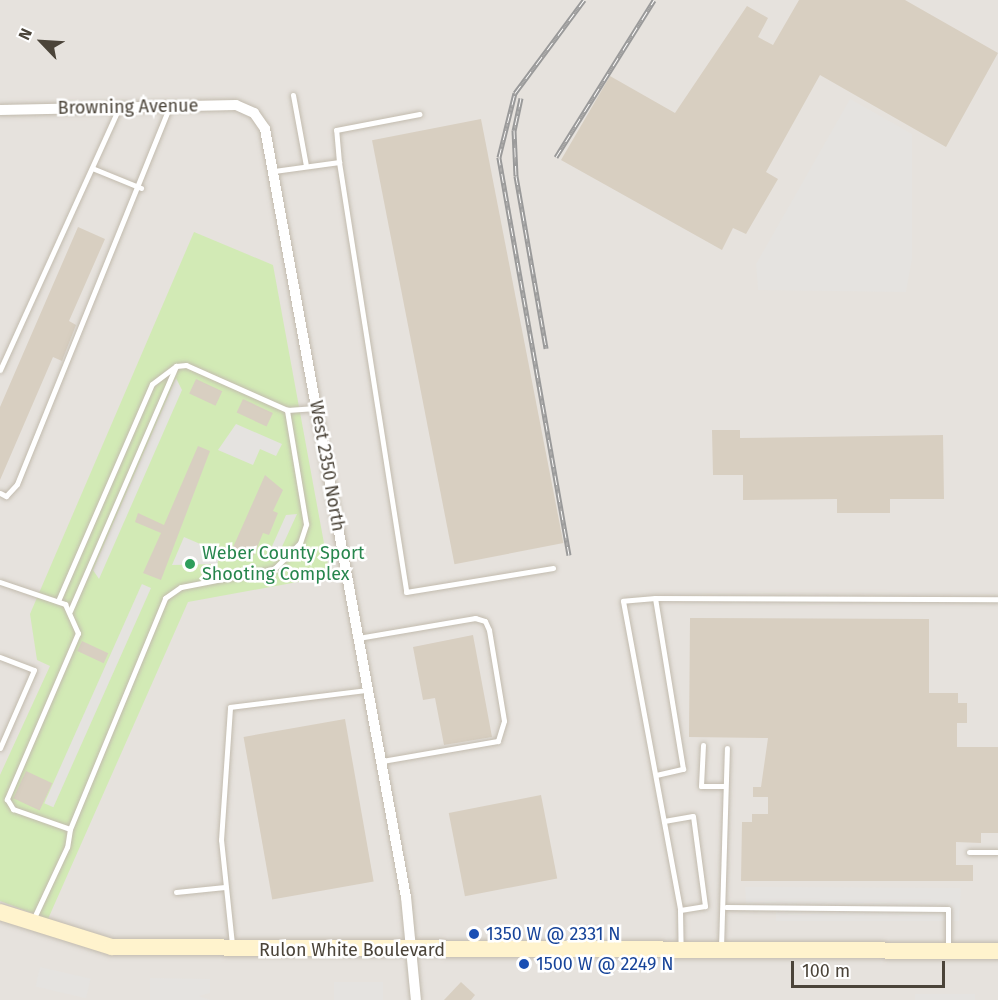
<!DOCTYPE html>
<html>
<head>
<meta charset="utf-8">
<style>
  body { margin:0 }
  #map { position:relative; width:998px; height:1000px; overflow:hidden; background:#f6f3ec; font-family:"Fira Sans",sans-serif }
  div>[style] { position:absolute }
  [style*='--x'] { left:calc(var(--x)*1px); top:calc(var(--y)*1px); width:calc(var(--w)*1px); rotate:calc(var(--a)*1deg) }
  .industrial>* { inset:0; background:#e6e2dd; transform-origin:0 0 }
  .green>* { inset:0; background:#d2eab5 }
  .parking>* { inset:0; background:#e5e3e0; transform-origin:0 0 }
  .building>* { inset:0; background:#d8cfc1; transform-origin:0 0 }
  .roads { filter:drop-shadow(0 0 2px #c2bbae) drop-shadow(0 0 2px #c2bbae) }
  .lane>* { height:5px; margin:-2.5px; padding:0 2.5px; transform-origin:2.5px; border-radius:2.5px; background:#fff }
  .street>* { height:10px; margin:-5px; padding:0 5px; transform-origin:5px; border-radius:5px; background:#fff }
  .secondary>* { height:16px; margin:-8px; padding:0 8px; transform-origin:8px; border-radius:8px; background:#fff3cd }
  .rail>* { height:5px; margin-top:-2.5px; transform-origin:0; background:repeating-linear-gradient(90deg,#fff 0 9px,#9a9a9a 0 18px); box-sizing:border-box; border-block:2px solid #9a9a9a }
  .dots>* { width:16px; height:16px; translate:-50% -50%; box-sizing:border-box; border:3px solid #fff; border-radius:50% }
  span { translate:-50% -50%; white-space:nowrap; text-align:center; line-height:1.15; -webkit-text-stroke:5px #fff; paint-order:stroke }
  .street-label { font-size:18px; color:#4b4439 }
  .leisure-label { font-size:18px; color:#27864d }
  .left { translate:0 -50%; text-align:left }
  .transit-label { font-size:18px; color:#164399 }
  .north { position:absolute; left:12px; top:12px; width:60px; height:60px; -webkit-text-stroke:4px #fff; paint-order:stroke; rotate:295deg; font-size:16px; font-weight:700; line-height:24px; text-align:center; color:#4b4439 }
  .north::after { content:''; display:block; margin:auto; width:21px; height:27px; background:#4b4439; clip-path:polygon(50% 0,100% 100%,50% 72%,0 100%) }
  .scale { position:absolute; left:791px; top:961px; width:154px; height:27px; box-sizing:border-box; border:3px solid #4b4439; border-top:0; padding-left:8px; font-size:18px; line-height:21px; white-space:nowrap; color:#4b4439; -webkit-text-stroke:4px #fff; paint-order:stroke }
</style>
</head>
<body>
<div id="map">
  <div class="industrial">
    <i style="left:0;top:0;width:998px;height:1000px"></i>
  </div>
  <div class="green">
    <i style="clip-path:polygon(194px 232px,273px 265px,330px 576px,188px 602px,48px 919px,0 901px,0 775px,50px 666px,37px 660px,30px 614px)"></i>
  </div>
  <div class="parking">
    <i style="clip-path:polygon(850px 99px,912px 134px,912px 259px,906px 292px,758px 290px,756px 264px)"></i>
    <i style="clip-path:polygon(176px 378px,182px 390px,99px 579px,93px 570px)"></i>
    <i style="clip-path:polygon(236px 424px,282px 444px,276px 456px,260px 449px,253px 465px,218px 450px)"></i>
    <i style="clip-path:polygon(297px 514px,280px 551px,269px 553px,286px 515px)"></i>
    <i style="clip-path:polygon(184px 537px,221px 553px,217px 564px,172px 565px)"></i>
    <i style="left:151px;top:588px;width:240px;height:10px;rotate:114deg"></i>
    <i style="clip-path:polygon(745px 887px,961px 888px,959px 921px,776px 921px,776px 911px,747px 911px)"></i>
    <i style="left:40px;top:967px;width:52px;height:20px;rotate:13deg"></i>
    <i style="clip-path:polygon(150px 978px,210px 979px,210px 993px,199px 996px,210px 1000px,150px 1000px)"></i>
    <i style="left:334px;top:982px;width:49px;height:18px"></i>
    <i style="left:915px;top:994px;width:60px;height:6px"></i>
  </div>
  <div class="building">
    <i style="clip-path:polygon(799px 0,905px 0,998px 53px,946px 147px,820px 75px,766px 172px,778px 179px,746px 234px,733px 228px,722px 250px,561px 160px,610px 76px,675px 113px,747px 6px,768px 18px,758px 37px,773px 45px)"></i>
    <i style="left:481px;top:119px;width:432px;height:111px;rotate:79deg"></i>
    <i style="clip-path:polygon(78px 227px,105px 239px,69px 321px,76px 325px,62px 361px,53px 357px,0 480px,0 407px)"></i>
    <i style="left:196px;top:379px;width:29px;height:16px;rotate:25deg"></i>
    <i style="left:243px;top:399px;width:33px;height:15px;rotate:25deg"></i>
    <i style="clip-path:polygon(712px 430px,740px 430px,740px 438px,943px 435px,944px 499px,890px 499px,890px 513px,837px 513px,837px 499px,743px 500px,743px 475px,713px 475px)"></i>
    <i style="clip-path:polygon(198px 446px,210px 451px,161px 580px,143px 573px,161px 533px,135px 522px,138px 513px,164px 525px)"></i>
    <i style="clip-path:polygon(265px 475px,283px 490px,273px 511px,278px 513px,269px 535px,263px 533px,254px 555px,246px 559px,231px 552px)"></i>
    <i style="clip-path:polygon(690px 618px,929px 619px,929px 693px,958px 693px,958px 703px,967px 703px,967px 723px,957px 723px,957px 747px,998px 747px,998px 833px,981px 833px,981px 843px,956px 842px,956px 865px,973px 865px,973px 881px,741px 881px,742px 822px,752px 822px,752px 814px,768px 814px,768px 797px,753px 797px,753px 787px,761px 787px,768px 738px,689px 737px)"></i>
    <i style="clip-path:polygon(473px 635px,492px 737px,444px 745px,435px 698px,423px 700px,413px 647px)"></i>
    <i style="left:82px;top:641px;width:29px;height:11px;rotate:25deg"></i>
    <i style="left:345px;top:719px;width:165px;height:103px;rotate:80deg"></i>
    <i style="left:26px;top:771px;width:29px;height:30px;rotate:25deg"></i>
    <i style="left:541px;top:795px;width:85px;height:94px;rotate:79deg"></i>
    <i style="clip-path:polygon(461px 982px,475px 995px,471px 1000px,444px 1000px)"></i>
  </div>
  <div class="roads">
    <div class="lane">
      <i style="--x:293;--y:95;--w:72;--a:79.6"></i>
      <i style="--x:339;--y:162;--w:32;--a:-95"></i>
      <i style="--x:336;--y:130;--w:85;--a:-10.9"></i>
      <i style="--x:92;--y:168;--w:53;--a:22.2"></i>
      <i style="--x:274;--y:171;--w:66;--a:-7.9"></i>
      <i style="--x:339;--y:162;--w:435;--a:81.1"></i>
      <i style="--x:406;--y:592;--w:149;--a:-9.3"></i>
      <i style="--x:0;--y:370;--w:288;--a:-65.6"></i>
      <i style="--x:0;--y:493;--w:7;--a:27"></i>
      <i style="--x:6;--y:496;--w:16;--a:-47"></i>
      <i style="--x:17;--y:484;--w:408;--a:-68"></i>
      <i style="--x:0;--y:582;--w:69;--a:18.7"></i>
      <i style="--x:65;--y:604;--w:32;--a:66"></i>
      <i style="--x:78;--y:633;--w:181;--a:113.2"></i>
      <i style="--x:7;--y:799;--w:12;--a:59"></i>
      <i style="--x:13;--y:809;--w:60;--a:19.3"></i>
      <i style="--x:70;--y:829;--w:18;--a:99"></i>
      <i style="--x:67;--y:847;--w:81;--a:115"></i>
      <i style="--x:655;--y:598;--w:343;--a:0.2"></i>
      <i style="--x:58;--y:601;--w:236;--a:-66.6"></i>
      <i style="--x:152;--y:384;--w:30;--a:-37"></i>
      <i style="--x:70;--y:611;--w:267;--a:-66.6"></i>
      <i style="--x:176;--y:366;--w:10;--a:-6"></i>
      <i style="--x:186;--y:365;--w:111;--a:24"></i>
      <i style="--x:287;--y:410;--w:29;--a:-4"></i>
      <i style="--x:358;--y:638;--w:119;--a:-9.7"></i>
      <i style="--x:475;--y:618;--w:10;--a:17"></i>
      <i style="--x:485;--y:621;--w:10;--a:66"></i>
      <i style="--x:489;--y:630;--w:92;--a:80.6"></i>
      <i style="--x:504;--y:721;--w:21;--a:107"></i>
      <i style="--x:498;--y:741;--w:118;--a:170.2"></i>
      <i style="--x:0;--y:657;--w:36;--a:21"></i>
      <i style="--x:34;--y:670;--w:85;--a:113.6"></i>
      <i style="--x:703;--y:745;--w:41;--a:92.8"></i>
      <i style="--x:701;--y:786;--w:24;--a:0"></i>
      <i style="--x:656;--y:775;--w:28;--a:-13"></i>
      <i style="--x:683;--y:769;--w:173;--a:-99.3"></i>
      <i style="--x:655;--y:598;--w:32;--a:175"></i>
      <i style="--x:623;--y:601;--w:314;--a:79.5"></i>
      <i style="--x:680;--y:910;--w:39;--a:89"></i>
      <i style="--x:664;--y:821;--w:29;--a:-10"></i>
      <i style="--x:693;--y:816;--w:91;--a:82.4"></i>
      <i style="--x:705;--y:906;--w:25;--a:171"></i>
      <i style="--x:70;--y:829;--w:250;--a:-67.6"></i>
      <i style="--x:165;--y:598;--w:19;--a:-35"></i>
      <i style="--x:181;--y:587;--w:95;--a:-11"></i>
      <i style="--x:274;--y:569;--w:37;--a:-45"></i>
      <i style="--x:300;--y:543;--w:20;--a:-72"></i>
      <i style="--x:306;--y:524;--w:116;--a:-99.5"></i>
      <i style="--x:969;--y:852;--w:29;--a:0"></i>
      <i style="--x:176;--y:892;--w:49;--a:-5.8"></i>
      <i style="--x:726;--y:907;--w:222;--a:0.5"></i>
      <i style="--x:948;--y:909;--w:39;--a:90"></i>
      <i style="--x:232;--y:944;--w:105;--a:-96"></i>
      <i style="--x:221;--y:840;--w:133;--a:-86.1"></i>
      <i style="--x:230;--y:707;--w:138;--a:-7.1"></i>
      <i style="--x:721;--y:948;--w:200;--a:-88.3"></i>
    </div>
    <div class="street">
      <i style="--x:0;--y:110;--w:236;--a:-1.2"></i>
      <i style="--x:236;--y:105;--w:20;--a:24"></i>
      <i style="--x:254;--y:113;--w:19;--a:55"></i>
      <i style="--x:265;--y:129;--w:781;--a:79.6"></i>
      <i style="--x:406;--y:897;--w:103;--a:84.5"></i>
    </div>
    <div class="secondary">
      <i style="--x:0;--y:912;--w:117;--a:17.4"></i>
      <i style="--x:112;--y:947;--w:886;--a:0.26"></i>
    </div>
  </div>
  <div class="rail">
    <i style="--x:521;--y:98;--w:33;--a:102"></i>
    <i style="--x:514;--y:130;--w:46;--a:87.5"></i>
    <i style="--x:516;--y:176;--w:175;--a:80.1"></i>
    <i style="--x:556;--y:157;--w:185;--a:-58"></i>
    <i style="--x:569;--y:555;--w:404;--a:-100"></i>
    <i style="--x:499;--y:157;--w:66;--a:-76"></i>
    <i style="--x:515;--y:93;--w:116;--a:-53.4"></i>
  </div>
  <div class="dots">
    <i style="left:190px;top:564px;background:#2e9e5b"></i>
    <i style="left:474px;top:934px;background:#1a4fb4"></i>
    <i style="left:524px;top:964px;background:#1a4fb4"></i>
  </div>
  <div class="street-label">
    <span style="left:128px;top:107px;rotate:-1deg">Browning Avenue</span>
    <span style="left:327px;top:466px;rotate:80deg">West 2350 North</span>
    <span style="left:352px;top:950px">Rulon White Boulevard</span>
  </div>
  <div class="leisure-label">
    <span class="left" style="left:202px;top:564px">Weber County Sport<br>Shooting Complex</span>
  </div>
  <div class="transit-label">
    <span class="left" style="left:486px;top:934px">1350 W @ 2331 N</span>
    <span class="left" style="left:536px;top:964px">1500 W @ 2249 N</span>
  </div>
  <div class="north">N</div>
  <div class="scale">100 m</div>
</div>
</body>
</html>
